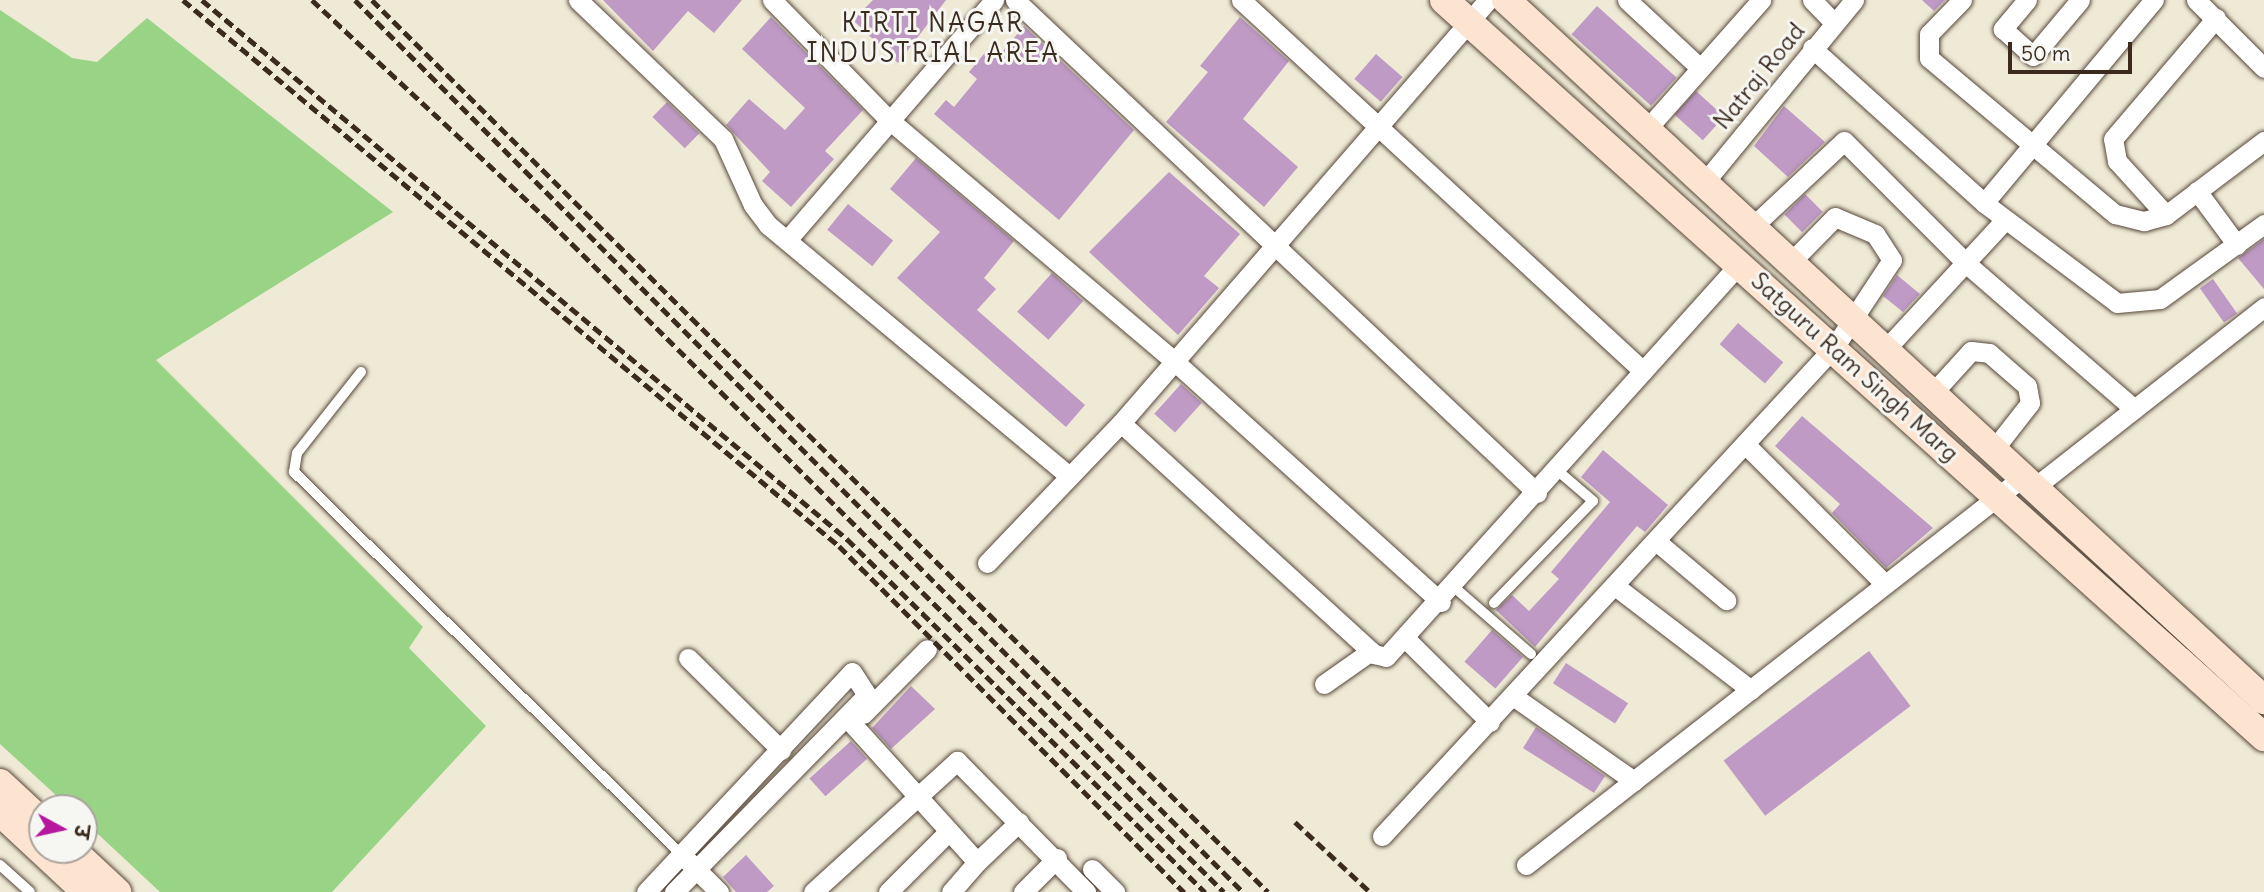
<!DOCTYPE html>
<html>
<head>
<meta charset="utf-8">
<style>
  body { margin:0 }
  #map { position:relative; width:2264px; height:892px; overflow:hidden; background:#efead6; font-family:Delius,"Playpen Sans Deva",sans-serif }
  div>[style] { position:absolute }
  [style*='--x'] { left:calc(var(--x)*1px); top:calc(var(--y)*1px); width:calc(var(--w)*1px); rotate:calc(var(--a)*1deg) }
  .green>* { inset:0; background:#99d386 }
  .building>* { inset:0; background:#be9ac4; transform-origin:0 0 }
  .roads { filter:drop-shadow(0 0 2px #56473a) drop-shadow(0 0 2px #56473a) }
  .service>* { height:10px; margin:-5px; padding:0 5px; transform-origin:5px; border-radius:5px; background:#fff }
  .minor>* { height:19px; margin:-9.5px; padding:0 9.5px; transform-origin:9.5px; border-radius:9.5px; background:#fff }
  .secondary>* { height:28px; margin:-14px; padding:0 14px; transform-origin:14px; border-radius:14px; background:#fde4d1 }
  .rail>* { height:5px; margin-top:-2.5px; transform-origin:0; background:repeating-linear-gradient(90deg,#3b2a1e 0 10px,transparent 0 15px) }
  span { translate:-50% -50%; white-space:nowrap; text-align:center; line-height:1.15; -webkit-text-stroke:6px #f6f6f2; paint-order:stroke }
  .street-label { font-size:24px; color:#3b2a1e }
  .neighbourhood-label { font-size:26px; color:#3b2a1e; letter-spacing:2px }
  .north { position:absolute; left:28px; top:794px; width:70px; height:70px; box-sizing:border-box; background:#f6f6f2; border:2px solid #aba49d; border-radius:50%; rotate:98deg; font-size:19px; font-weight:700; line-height:28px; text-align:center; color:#3b2a1e }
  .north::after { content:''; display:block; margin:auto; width:24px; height:32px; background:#b5179e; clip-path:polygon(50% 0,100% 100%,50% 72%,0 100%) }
  .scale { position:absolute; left:2008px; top:42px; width:124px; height:32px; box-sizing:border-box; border:4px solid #3b2a1e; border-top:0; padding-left:9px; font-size:21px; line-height:24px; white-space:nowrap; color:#3b2a1e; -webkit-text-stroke:5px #f6f6f2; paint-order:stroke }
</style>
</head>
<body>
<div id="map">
  <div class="green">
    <i style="clip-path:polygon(0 10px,72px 58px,97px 62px,147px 18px,393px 212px,156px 360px,423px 627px,409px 648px,486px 726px,332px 892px,160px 892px,84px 821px,84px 808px,70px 808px,0 744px)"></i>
  </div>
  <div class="building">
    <i style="clip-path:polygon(603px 0,742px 0,714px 33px,688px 11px,653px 51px)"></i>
    <i style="clip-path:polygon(873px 0,946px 0,898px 63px,853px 20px)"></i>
    <i style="clip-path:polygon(1922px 0,1945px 0,1934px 11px)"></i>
    <i style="left:1597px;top:6px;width:107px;height:38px;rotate:42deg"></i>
    <i style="clip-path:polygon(771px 17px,863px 110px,825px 151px,834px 159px,791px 207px,762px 181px,770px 172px,726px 125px,749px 99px,785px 130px,805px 108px,742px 49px)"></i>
    <i style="clip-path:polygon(1240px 17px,1289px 61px,1243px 119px,1298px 167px,1264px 207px,1166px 122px,1208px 72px,1200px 66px)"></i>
    <i style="clip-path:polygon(1024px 26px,1134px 130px,1059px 220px,934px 114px,946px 100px,954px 107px,977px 79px,969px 72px,993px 43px,1003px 51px)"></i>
    <i style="left:1376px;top:54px;width:35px;height:33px;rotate:41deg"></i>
    <i style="left:1696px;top:91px;width:38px;height:32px;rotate:42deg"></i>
    <i style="left:667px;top:102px;width:45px;height:21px;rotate:44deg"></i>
    <i style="clip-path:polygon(1784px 106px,1825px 142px,1788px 177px,1754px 146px)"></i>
    <i style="clip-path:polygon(916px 158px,1014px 241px,984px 278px,996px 289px,977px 310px,1085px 405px,1066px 427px,897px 278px,940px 232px,890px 189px)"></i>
    <i style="clip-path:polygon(1169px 172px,1240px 234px,1204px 276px,1219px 288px,1178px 335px,1089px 252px)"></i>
    <i style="left:1805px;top:194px;width:25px;height:29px;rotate:45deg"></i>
    <i style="left:848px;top:204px;width:58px;height:33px;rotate:39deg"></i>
    <i style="clip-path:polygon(2264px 239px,2264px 289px,2238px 258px)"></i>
    <i style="left:1052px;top:273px;width:42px;height:52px;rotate:42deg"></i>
    <i style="clip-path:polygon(1897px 275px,1920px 294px,1903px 312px,1883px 296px)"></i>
    <i style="left:2213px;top:279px;width:42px;height:16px;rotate:55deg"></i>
    <i style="left:1738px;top:323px;width:60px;height:28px;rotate:41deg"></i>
    <i style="left:1181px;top:384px;width:28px;height:40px;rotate:42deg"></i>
    <i style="clip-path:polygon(1802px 416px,1933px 528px,1886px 568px,1832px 513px,1840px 504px,1775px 446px)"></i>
    <i style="clip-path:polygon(1603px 450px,1668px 505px,1645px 532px,1637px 526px,1535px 647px,1496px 610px,1512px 595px,1529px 611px,1559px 579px,1551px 572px,1610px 502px,1581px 477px)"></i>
    <i style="left:1492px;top:630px;width:41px;height:42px;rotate:41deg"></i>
    <i style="left:1869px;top:651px;width:69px;height:182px;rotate:53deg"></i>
    <i style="left:1566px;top:663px;width:74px;height:24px;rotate:33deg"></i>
    <i style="clip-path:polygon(911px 686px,935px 709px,891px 749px,872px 728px)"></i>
    <i style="clip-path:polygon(1536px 727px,1605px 776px,1594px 793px,1523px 748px)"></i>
    <i style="left:851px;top:741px;width:24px;height:56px;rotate:48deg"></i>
    <i style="clip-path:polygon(746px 855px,774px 886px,767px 892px,736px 892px,723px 877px)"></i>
  </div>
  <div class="roads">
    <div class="service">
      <i style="--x:361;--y:372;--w:103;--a:128.3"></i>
      <i style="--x:297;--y:453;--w:19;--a:99"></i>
      <i style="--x:294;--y:472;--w:545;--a:44.63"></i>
      <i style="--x:1454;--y:587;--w:102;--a:41"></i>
      <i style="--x:1494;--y:603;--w:142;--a:-45.9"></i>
      <i style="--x:1593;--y:501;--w:48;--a:-139.3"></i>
      <i style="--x:0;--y:865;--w:40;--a:42"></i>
    </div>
    <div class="minor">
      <i style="--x:578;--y:0;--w:201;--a:43.8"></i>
      <i style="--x:723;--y:139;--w:72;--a:65.6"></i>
      <i style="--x:753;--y:205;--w:25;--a:53"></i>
      <i style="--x:768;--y:225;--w:392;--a:39.8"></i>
      <i style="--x:772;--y:0;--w:166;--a:45.7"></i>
      <i style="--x:888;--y:119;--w:373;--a:40.2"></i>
      <i style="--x:1173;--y:360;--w:361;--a:42.1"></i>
      <i style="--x:1015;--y:0;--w:718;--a:43.36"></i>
      <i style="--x:1241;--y:0;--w:547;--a:42.7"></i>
      <i style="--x:1488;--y:0;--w:560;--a:130.95"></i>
      <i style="--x:1121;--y:423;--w:343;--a:42.4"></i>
      <i style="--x:1374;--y:654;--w:12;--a:14"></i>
      <i style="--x:1386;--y:657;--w:531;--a:-48.05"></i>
      <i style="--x:1627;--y:0;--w:96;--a:42.9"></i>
      <i style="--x:1812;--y:0;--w:32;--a:46"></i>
      <i style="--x:1962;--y:0;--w:47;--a:134.1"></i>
      <i style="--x:1929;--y:34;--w:24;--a:90"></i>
      <i style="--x:1929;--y:58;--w:243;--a:40"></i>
      <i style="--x:2115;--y:214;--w:30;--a:14"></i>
      <i style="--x:2144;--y:221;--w:23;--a:-15"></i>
      <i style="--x:2166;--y:215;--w:123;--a:-37.1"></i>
      <i style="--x:2027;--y:0;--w:38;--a:130"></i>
      <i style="--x:2003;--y:29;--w:40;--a:42"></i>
      <i style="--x:2033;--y:56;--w:73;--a:-50"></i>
      <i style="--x:2196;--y:0;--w:96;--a:45"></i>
      <i style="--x:1812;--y:48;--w:232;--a:42"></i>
      <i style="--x:1984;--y:203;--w:166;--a:36.9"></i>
      <i style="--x:2117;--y:303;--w:43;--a:-5.3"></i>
      <i style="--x:2160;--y:299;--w:128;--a:-35.8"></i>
      <i style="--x:1646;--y:130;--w:174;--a:-48.5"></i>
      <i style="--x:1703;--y:184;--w:238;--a:-50.6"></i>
      <i style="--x:2197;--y:191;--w:67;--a:53.5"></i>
      <i style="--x:1984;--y:203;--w:265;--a:-50.1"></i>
      <i style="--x:2166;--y:215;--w:73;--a:-132.2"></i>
      <i style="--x:2117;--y:161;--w:22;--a:-100"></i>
      <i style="--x:2113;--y:139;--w:159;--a:-49.6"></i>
      <i style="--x:1751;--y:228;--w:127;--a:-43.1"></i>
      <i style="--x:1844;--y:141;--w:175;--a:45"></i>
      <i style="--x:1968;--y:265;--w:220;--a:40.9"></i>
      <i style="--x:787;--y:240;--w:317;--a:-49.2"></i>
      <i style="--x:1883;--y:352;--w:180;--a:-47.3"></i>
      <i style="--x:1930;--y:396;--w:61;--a:-47.7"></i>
      <i style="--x:1971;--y:351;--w:18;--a:6"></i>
      <i style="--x:1989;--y:353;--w:50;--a:41"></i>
      <i style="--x:2027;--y:386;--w:17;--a:80"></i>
      <i style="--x:2030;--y:403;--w:63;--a:128"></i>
      <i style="--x:1745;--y:444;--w:198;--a:45"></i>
      <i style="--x:2031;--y:490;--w:296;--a:-38.1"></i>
      <i style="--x:1656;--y:541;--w:92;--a:40.1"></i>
      <i style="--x:987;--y:563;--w:194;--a:-46.3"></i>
      <i style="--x:1615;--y:586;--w:171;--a:37.4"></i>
      <i style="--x:1406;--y:639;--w:118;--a:44.7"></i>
      <i style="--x:688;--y:658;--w:131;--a:44.7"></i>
      <i style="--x:1324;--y:684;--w:57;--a:-35.1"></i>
      <i style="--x:1513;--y:696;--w:148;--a:35.1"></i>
      <i style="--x:863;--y:714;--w:91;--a:-45.4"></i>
      <i style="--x:846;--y:717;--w:195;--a:47.9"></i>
      <i style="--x:977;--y:862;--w:58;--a:-43.6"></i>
      <i style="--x:1382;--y:836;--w:667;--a:-47.25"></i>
      <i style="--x:1835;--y:346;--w:103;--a:-56.5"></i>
      <i style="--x:1892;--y:260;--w:31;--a:-123"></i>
      <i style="--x:1875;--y:234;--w:43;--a:-157"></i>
      <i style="--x:1835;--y:217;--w:66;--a:134.4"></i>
      <i style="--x:688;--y:861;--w:44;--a:45"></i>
      <i style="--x:1526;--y:865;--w:626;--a:-37.99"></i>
      <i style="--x:1092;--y:869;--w:33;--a:45"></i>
      <i style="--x:646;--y:892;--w:301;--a:-46.9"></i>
      <i style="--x:852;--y:672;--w:27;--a:57"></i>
      <i style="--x:867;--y:695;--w:276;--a:134.4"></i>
      <i style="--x:813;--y:892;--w:195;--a:-42.3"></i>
      <i style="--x:957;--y:761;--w:184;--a:45.4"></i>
      <i style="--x:888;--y:892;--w:86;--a:-45"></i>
      <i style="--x:951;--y:892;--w:40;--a:-49"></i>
      <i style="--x:1023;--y:892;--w:48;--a:-45"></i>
    </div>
    <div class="secondary">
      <i style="--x:1444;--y:0;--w:1103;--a:41.95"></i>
      <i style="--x:1506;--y:0;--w:1032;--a:42.72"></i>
      <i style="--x:0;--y:783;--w:57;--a:42.9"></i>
      <i style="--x:0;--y:812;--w:117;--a:42.9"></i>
      <i style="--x:72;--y:850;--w:62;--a:43"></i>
    </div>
  </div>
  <div class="rail">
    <i style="--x:183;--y:0;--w:853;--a:39.77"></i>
    <i style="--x:839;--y:546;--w:489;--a:45.1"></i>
    <i style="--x:202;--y:0;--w:841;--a:39.88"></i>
    <i style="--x:847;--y:539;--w:503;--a:44.6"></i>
    <i style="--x:312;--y:0;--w:325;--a:43"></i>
    <i style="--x:550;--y:222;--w:950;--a:44.83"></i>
    <i style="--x:355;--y:0;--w:1259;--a:45.13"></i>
    <i style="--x:372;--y:0;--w:1264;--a:44.87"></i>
    <i style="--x:1295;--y:822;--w:103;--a:43"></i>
  </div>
  <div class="street-label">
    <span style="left:1759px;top:76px;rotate:-51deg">Natraj Road</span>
    <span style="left:1855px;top:367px;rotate:42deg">Satguru Ram Singh Marg</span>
  </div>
  <div class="neighbourhood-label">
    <span style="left:933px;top:38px">KIRTI NAGAR<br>INDUSTRIAL AREA</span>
  </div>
  <div class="north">उ</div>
  <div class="scale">50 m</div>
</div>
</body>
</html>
